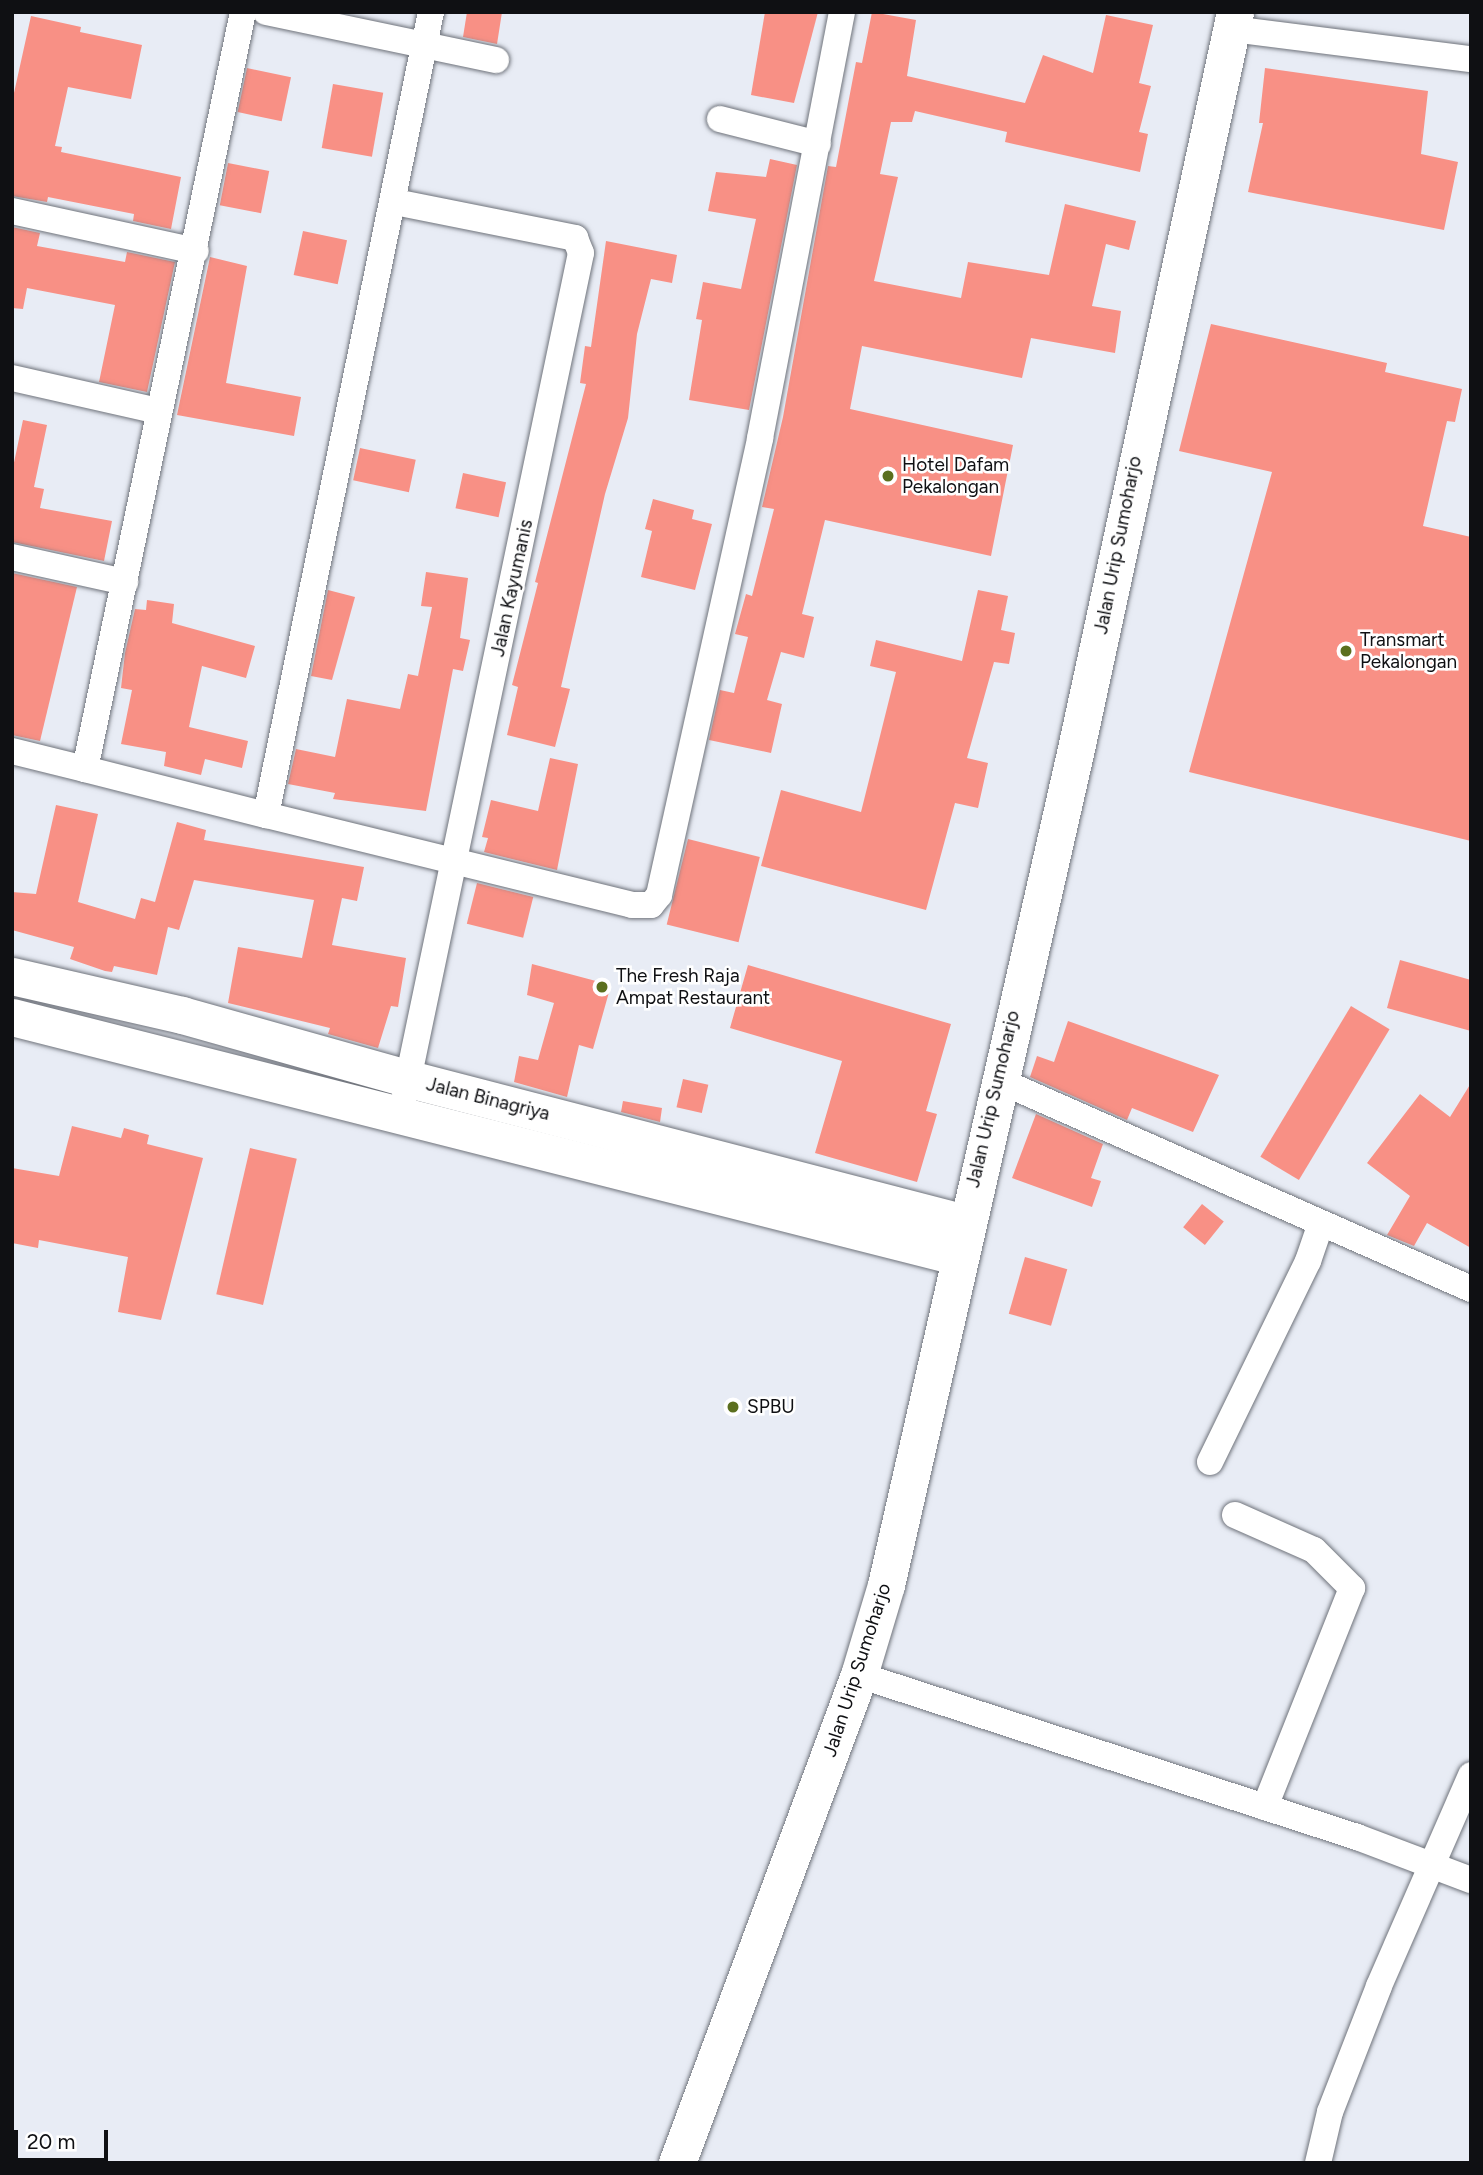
<!DOCTYPE html>
<html>
<head>
<meta charset="utf-8">
<style>
  body { margin:0 }
  #map { position:relative; width:1483px; height:2175px; overflow:hidden; background:#e8ecf5; font-family:Figtree,sans-serif }
  div>[style] { position:absolute }
  [style*='--x'] { left:calc(var(--x)*1px); top:calc(var(--y)*1px); width:calc(var(--w)*1px); rotate:calc(var(--a)*1deg) }
  .building>* { inset:0; background:#f89085; transform-origin:0 0 }
  .roads { filter:drop-shadow(0 0 2px #6f737b) drop-shadow(0 0 2px #6f737b) }
  .street>* { height:26px; margin:-13px; padding:0 13px; transform-origin:13px; border-radius:13px; background:#fff }
  .secondary>* { height:37px; margin:-18.5px; padding:0 18.5px; transform-origin:18.5px; border-radius:18.5px; background:#fff }
  .dots>* { width:19px; height:19px; translate:-50% -50%; box-sizing:border-box; border:4px solid #fff; border-radius:50% }
  span { translate:-50% -50%; white-space:nowrap; text-align:center; line-height:1.15; -webkit-text-stroke:5px #fff; paint-order:stroke }
  .poi-label { font-size:19px; color:#0f1013 }
  .left { translate:0 -50%; text-align:left }
  .street-label { font-size:19px; color:#0f1013 }
  .frame { position:absolute; inset:0; border:14px solid #0f1013; pointer-events:none }
  .scale { position:absolute; left:14px; top:2130px; width:94px; height:32px; box-sizing:border-box; border:4px solid #0f1013; border-top:0; padding-left:9px; font-size:21px; line-height:24px; white-space:nowrap; color:#0f1013; -webkit-text-stroke:5px #fff; paint-order:stroke }
</style>
</head>
<body>
<div id="map">
  <div class="building">
    <i style="clip-path:polygon(467px 12px,502px 12px,497px 44px,463px 37px)"></i>
    <i style="clip-path:polygon(765px 12px,818px 12px,794px 103px,751px 95px)"></i>
    <i style="clip-path:polygon(872px 12px,916px 20px,907px 76px,1025px 103px,1043px 55px,1093px 73px,1106px 15px,1153px 25px,1139px 83px,1151px 86px,1139px 132px,1148px 134px,1140px 172px,1005px 142px,1007px 132px,915px 111px,912px 122px,891px 122px,880px 174px,898px 177px,874px 281px,961px 298px,968px 262px,1049px 275px,1065px 204px,1136px 221px,1129px 250px,1106px 244px,1092px 306px,1121px 311px,1115px 353px,1031px 338px,1022px 378px,862px 346px,850px 409px,1013px 445px,991px 556px,825px 520px,802px 614px,814px 617px,804px 658px,781px 652px,767px 700px,782px 704px,771px 753px,709px 740px,720px 690px,734px 693px,748px 637px,735px 634px,746px 594px,752px 596px,774px 509px,762px 507px,783px 417px,828px 166px,836px 167px,856px 62px,862px 63px)"></i>
    <i style="clip-path:polygon(31px 16px,81px 27px,80px 32px,142px 45px,131px 99px,68px 87px,55px 146px,62px 147px,61px 152px,181px 177px,171px 229px,133px 221px,134px 214px,48px 197px,47px 202px,12px 196px,12px 102px)"></i>
    <i style="left:247px;top:68px;width:45px;height:45px;rotate:12deg"></i>
    <i style="clip-path:polygon(1265px 68px,1428px 91px,1421px 154px,1458px 162px,1444px 230px,1248px 192px,1263px 123px,1259px 123px)"></i>
    <i style="left:333px;top:84px;width:51px;height:65px;rotate:10deg"></i>
    <i style="clip-path:polygon(770px 159px,797px 165px,749px 410px,689px 400px,702px 320px,696px 319px,703px 282px,741px 289px,756px 219px,708px 211px,716px 172px,766px 177px)"></i>
    <i style="left:228px;top:163px;width:42px;height:43px;rotate:11deg"></i>
    <i style="clip-path:polygon(12px 227px,40px 233px,37px 246px,125px 262px,127px 252px,175px 262px,147px 392px,99px 382px,115px 305px,27px 288px,23px 309px,12px 308px)"></i>
    <i style="left:303px;top:231px;width:45px;height:45px;rotate:12deg"></i>
    <i style="clip-path:polygon(606px 241px,677px 255px,672px 283px,651px 279px,637px 334px,628px 418px,605px 494px,561px 687px,570px 689px,555px 747px,507px 735px,518px 687px,512px 685px,538px 583px,535px 582px,586px 384px,580px 383px,585px 346px,591px 347px)"></i>
    <i style="clip-path:polygon(210px 257px,247px 266px,226px 383px,301px 397px,294px 436px,177px 415px)"></i>
    <i style="clip-path:polygon(1211px 324px,1387px 363px,1385px 372px,1462px 389px,1455px 422px,1447px 421px,1423px 526px,1471px 537px,1471px 841px,1189px 772px,1272px 472px,1179px 451px)"></i>
    <i style="clip-path:polygon(23px 420px,47px 425px,34px 487px,44px 489px,40px 508px,112px 521px,104px 561px,12px 542px,12px 472px)"></i>
    <i style="left:360px;top:448px;width:57px;height:33px;rotate:12deg"></i>
    <i style="left:463px;top:473px;width:44px;height:36px;rotate:12deg"></i>
    <i style="clip-path:polygon(653px 499px,694px 510px,692px 519px,712px 524px,695px 590px,641px 577px,652px 531px,645px 529px)"></i>
    <i style="clip-path:polygon(426px 572px,468px 578px,460px 638px,470px 640px,463px 671px,453px 669px,426px 811px,333px 799px,335px 793px,288px 784px,296px 749px,335px 757px,347px 699px,400px 709px,408px 674px,418px 676px,432px 607px,421px 606px)"></i>
    <i style="clip-path:polygon(12px 573px,77px 587px,40px 741px,12px 735px)"></i>
    <i style="clip-path:polygon(328px 590px,355px 597px,332px 680px,311px 676px)"></i>
    <i style="clip-path:polygon(978px 590px,1008px 596px,1001px 630px,1015px 633px,1009px 664px,994px 662px,967px 758px,988px 763px,978px 808px,955px 803px,926px 910px,761px 866px,781px 790px,861px 812px,896px 672px,870px 666px,876px 640px,962px 661px)"></i>
    <i style="clip-path:polygon(147px 600px,174px 604px,172px 623px,255px 646px,246px 678px,202px 666px,189px 727px,248px 741px,242px 768px,205px 759px,201px 775px,164px 766px,166px 752px,121px 744px,132px 690px,121px 688px,125px 653px,135px 609px,146px 610px)"></i>
    <i style="clip-path:polygon(550px 758px,578px 764px,557px 870px,484px 852px,488px 838px,482px 837px,491px 800px,538px 811px)"></i>
    <i style="clip-path:polygon(56px 805px,98px 814px,78px 902px,135px 919px,141px 898px,155px 902px,177px 822px,206px 830px,204px 840px,364px 867px,357px 901px,342px 898px,332px 945px,406px 958px,398px 1007px,391px 1006px,378px 1048px,328px 1034px,330px 1028px,228px 1003px,238px 947px,302px 958px,314px 900px,194px 880px,179px 930px,168px 927px,157px 975px,114px 966px,112px 972px,105px 971px,70px 959px,74px 947px,12px 930px,12px 892px,36px 894px)"></i>
    <i style="left:688px;top:839px;width:74px;height:88px;rotate:14deg"></i>
    <i style="left:477px;top:883px;width:58px;height:42px;rotate:14deg"></i>
    <i style="clip-path:polygon(1400px 960px,1471px 980px,1471px 1031px,1387px 1008px)"></i>
    <i style="clip-path:polygon(532px 964px,611px 985px,593px 1049px,579px 1045px,567px 1097px,514px 1082px,519px 1056px,538px 1060px,554px 1003px,527px 995px)"></i>
    <i style="clip-path:polygon(748px 965px,951px 1024px,926px 1111px,937px 1114px,917px 1182px,815px 1153px,842px 1061px,730px 1028px)"></i>
    <i style="left:1351px;top:1006px;width:45px;height:176px;rotate:31deg"></i>
    <i style="clip-path:polygon(1068px 1021px,1219px 1075px,1193px 1132px,1132px 1108px,1127px 1120px,1030px 1077px,1037px 1056px,1054px 1062px)"></i>
    <i style="left:683px;top:1079px;width:26px;height:29px;rotate:13deg"></i>
    <i style="clip-path:polygon(1471px 1083px,1471px 1248px,1427px 1223px,1414px 1246px,1387px 1235px,1410px 1196px,1367px 1163px,1420px 1094px,1450px 1117px)"></i>
    <i style="clip-path:polygon(623px 1101px,662px 1108px,660px 1122px,621px 1112px)"></i>
    <i style="clip-path:polygon(1036px 1114px,1103px 1144px,1091px 1178px,1101px 1181px,1092px 1207px,1012px 1178px)"></i>
    <i style="clip-path:polygon(72px 1126px,121px 1138px,124px 1128px,149px 1135px,147px 1144px,203px 1158px,161px 1320px,118px 1312px,128px 1257px,39px 1240px,38px 1248px,12px 1243px,12px 1168px,59px 1176px)"></i>
    <i style="left:250px;top:1148px;width:48px;height:150px;rotate:13deg"></i>
    <i style="left:1202px;top:1204px;width:28px;height:30px;rotate:39deg"></i>
    <i style="left:1025px;top:1257px;width:44px;height:59px;rotate:16deg"></i>
  </div>
  <div class="roads">
    <div class="street">
      <i style="--x:266;--y:12;--w:235;--a:11.8"></i>
      <i style="--x:1232;--y:29;--w:241;--a:7.2"></i>
      <i style="--x:720;--y:119;--w:101;--a:14.3"></i>
      <i style="--x:395;--y:202;--w:184;--a:11.3"></i>
      <i style="--x:575;--y:238;--w:16;--a:68"></i>
      <i style="--x:581;--y:253;--w:859;--a:101.82"></i>
      <i style="--x:12;--y:211;--w:188;--a:12.3"></i>
      <i style="--x:12;--y:378;--w:150;--a:12.7"></i>
      <i style="--x:12;--y:557;--w:116;--a:12.5"></i>
      <i style="--x:12;--y:751;--w:75;--a:13.9"></i>
      <i style="--x:85;--y:769;--w:773;--a:-78.21"></i>
      <i style="--x:85;--y:769;--w:187;--a:14.3"></i>
      <i style="--x:266;--y:815;--w:820;--a:-78.39"></i>
      <i style="--x:266;--y:815;--w:377;--a:13.8"></i>
      <i style="--x:632;--y:905;--w:19;--a:0"></i>
      <i style="--x:651;--y:905;--w:13;--a:-51"></i>
      <i style="--x:659;--y:895;--w:468;--a:-77.5"></i>
      <i style="--x:760;--y:438;--w:434;--a:-79.1"></i>
      <i style="--x:998;--y:1080;--w:517;--a:23.84"></i>
      <i style="--x:1210;--y:1462;--w:224;--a:-64"></i>
      <i style="--x:1308;--y:1261;--w:37;--a:-71"></i>
      <i style="--x:1235;--y:1515;--w:86;--a:23.9"></i>
      <i style="--x:1314;--y:1550;--w:54;--a:45"></i>
      <i style="--x:1352;--y:1588;--w:236;--a:111.7"></i>
      <i style="--x:859;--y:1675;--w:524;--a:18.02"></i>
      <i style="--x:1357;--y:1837;--w:122;--a:20.7"></i>
      <i style="--x:1318;--y:2163;--w:52;--a:-76.8"></i>
      <i style="--x:1330;--y:2112;--w:135;--a:-68.7"></i>
      <i style="--x:1379;--y:1986;--w:230;--a:-66.4"></i>
    </div>
    <div class="secondary">
      <i style="--x:12;--y:976;--w:174;--a:12.9"></i>
      <i style="--x:182;--y:1015;--w:236;--a:15.7"></i>
      <i style="--x:409;--y:1079;--w:574;--a:14.52"></i>
      <i style="--x:12;--y:1017;--w:978;--a:14.21"></i>
      <i style="--x:677;--y:2163;--w:521;--a:-69.55"></i>
      <i style="--x:859;--y:1675;--w:94;--a:-73.3"></i>
      <i style="--x:886;--y:1585;--w:862;--a:-77.2"></i>
      <i style="--x:1077;--y:744;--w:749;--a:-77.82"></i>
    </div>
  </div>
  <div class="dots">
    <i style="left:888px;top:476px;background:#5b6f1e"></i>
    <i style="left:1346px;top:651px;background:#5b6f1e"></i>
    <i style="left:602px;top:987px;background:#5b6f1e"></i>
    <i style="left:733px;top:1407px;background:#5b6f1e"></i>
  </div>
  <div class="poi-label">
    <span class="left" style="left:902px;top:476px">Hotel Dafam<br>Pekalongan</span>
    <span class="left" style="left:1360px;top:651px">Transmart<br>Pekalongan</span>
    <span class="left" style="left:616px;top:987px">The Fresh Raja<br>Ampat Restaurant</span>
    <span class="left" style="left:747px;top:1407px">SPBU</span>
  </div>
  <div class="street-label">
    <span style="left:1118px;top:545px;rotate:-79deg">Jalan Urip Sumoharjo</span>
    <span style="left:512px;top:588px;rotate:-78deg">Jalan Kayumanis</span>
    <span style="left:488px;top:1099px;rotate:14deg">Jalan Binagriya</span>
    <span style="left:993px;top:1099px;rotate:-77deg">Jalan Urip Sumoharjo</span>
    <span style="left:857px;top:1670px;rotate:-72deg">Jalan Urip Sumoharjo</span>
  </div>
  <div class="frame"></div>
  <div class="scale">20 m</div>
</div>
</body>
</html>
